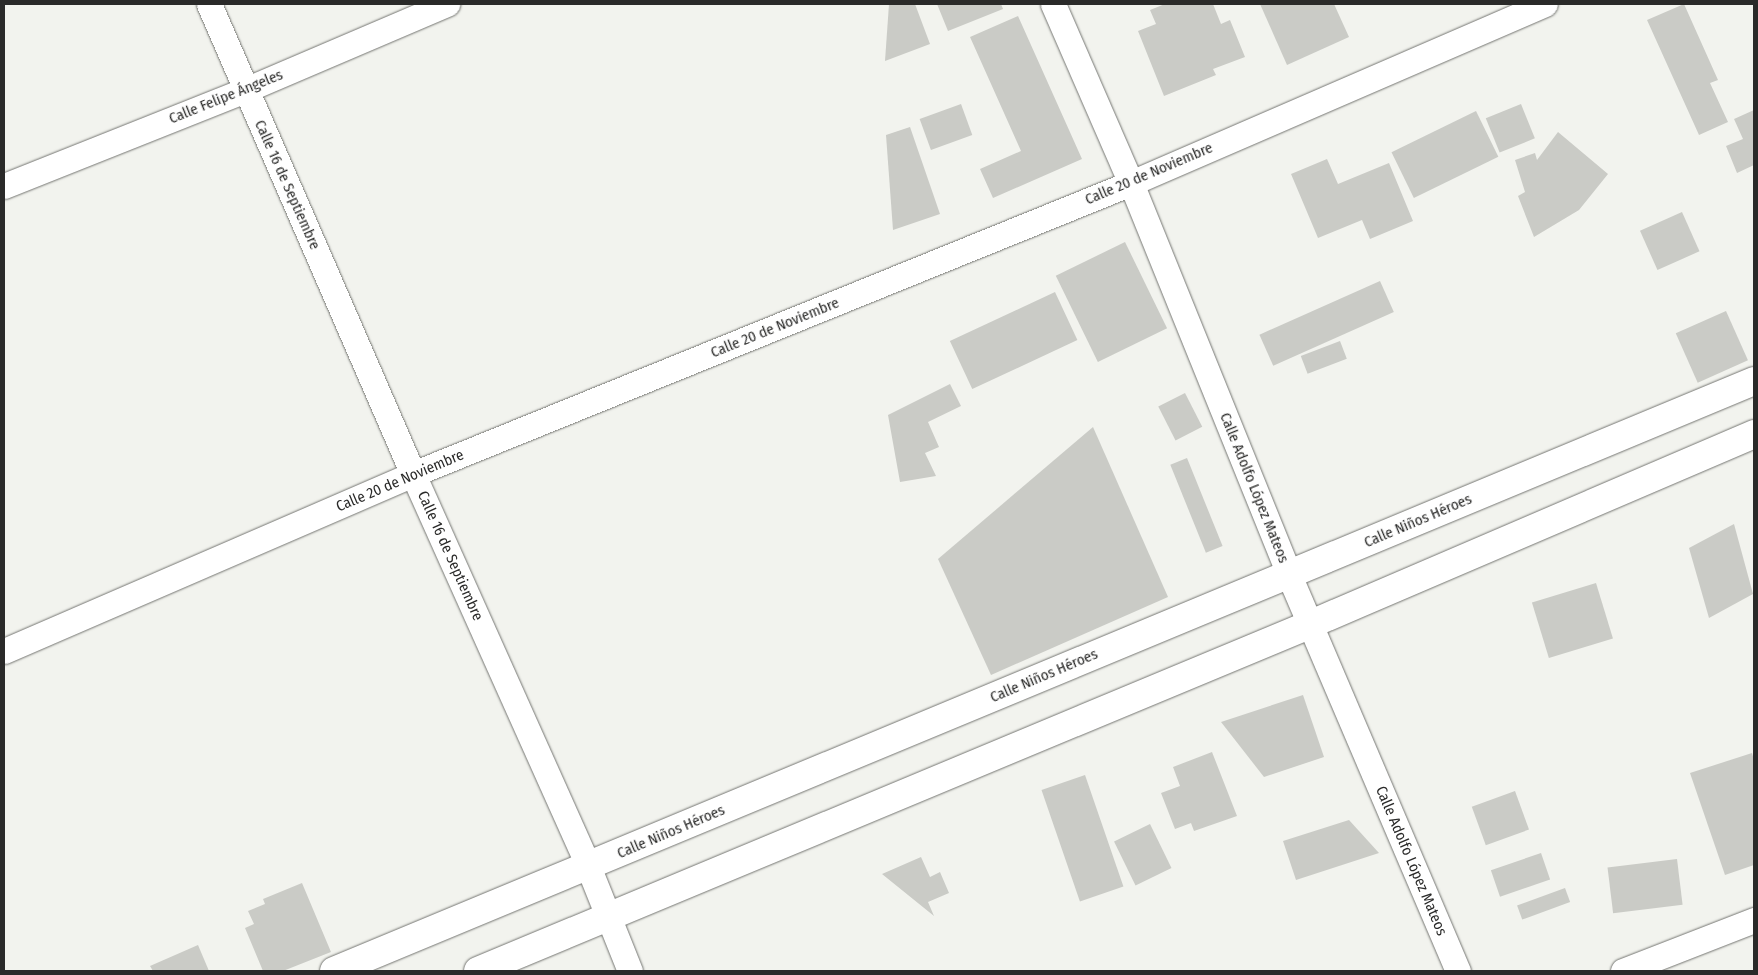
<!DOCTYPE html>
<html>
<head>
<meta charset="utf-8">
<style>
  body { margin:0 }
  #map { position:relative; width:1758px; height:975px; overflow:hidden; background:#f2f3ee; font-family:"Fira Sans Condensed",sans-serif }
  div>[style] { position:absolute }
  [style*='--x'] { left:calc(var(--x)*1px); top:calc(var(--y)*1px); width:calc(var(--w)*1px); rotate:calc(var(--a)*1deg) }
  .building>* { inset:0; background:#cacbc6; transform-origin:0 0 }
  .roads { filter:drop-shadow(0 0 1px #747571) drop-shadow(0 0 1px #747571) }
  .street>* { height:25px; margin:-12.5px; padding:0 12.5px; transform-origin:12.5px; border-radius:12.5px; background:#fff }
  .secondary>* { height:28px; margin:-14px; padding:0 14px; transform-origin:14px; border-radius:14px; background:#fff }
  span { translate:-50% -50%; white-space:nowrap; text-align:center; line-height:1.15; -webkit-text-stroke:4px #fff; paint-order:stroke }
  .street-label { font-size:15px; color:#2a2a29 }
  .frame { position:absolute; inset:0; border:5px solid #2a2a29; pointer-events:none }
</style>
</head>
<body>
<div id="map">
  <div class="building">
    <i style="clip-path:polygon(889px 4px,915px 4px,930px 44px,885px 61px)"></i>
    <i style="clip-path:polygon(937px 4px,1001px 4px,1003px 9px,948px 31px)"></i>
    <i style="clip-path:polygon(1165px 4px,1213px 4px,1221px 24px,1230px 20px,1245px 57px,1213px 69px,1216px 75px,1164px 96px,1138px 31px,1156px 24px,1150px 10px)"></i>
    <i style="clip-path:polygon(1260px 4px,1334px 4px,1349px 37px,1287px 65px)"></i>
    <i style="clip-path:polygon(1684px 4px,1718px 80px,1710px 83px,1728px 122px,1699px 135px,1647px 20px)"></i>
    <i style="clip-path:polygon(1018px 16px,1082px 159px,993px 198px,980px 169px,1021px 151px,970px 37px)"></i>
    <i style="left:961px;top:104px;width:33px;height:44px;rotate:70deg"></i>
    <i style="left:1521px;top:104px;width:37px;height:38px;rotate:68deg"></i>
    <i style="clip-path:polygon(1754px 110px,1754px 165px,1737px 173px,1726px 146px,1743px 139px,1734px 119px)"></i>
    <i style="left:1476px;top:111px;width:51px;height:94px;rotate:64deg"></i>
    <i style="clip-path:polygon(910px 127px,940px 214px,893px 230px,886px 135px)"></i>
    <i style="clip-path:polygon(1558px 132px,1608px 174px,1579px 210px,1534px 237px,1518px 196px,1525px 192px,1515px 160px,1535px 153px,1537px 160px)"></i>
    <i style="clip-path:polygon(1327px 159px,1338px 184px,1389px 163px,1413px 221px,1370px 239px,1362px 220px,1318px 238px,1291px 174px)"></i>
    <i style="left:1682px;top:212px;width:43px;height:46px;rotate:66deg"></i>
    <i style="left:1125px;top:242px;width:96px;height:77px;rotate:64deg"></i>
    <i style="left:1380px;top:281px;width:34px;height:132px;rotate:66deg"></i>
    <i style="left:1055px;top:292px;width:53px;height:116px;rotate:65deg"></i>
    <i style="left:1726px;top:311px;width:54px;height:55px;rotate:66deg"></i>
    <i style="left:1340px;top:341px;width:19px;height:42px;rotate:69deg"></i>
    <i style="clip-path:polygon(950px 384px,961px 406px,928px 422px,939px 447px,925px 453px,936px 476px,900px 482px,888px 415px)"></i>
    <i style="left:1185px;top:393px;width:38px;height:30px;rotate:63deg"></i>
    <i style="clip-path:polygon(1093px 427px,1168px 597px,991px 675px,938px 559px)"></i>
    <i style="left:1187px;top:458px;width:95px;height:18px;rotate:68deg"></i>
    <i style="clip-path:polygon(1734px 524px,1753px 594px,1709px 618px,1689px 548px)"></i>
    <i style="left:1596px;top:583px;width:58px;height:67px;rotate:73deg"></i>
    <i style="clip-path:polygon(1303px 695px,1324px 757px,1264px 777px,1221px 722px)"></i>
    <i style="clip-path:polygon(1212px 752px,1237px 816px,1194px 831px,1191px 823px,1175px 829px,1161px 793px,1180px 786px,1173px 767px)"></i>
    <i style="clip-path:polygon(1752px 753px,1754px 760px,1754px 865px,1725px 875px,1690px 773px)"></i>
    <i style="left:1085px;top:775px;width:118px;height:46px;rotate:71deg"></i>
    <i style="left:1515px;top:791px;width:41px;height:46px;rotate:70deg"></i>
    <i style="clip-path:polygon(1349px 820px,1379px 853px,1296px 880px,1283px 841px)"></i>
    <i style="left:1150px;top:824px;width:49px;height:40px;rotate:64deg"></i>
    <i style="left:1541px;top:853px;width:28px;height:53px;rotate:71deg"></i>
    <i style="clip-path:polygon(921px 857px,930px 877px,940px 872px,949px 893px,928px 902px,934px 916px,882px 874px)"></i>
    <i style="left:1677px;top:859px;width:46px;height:70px;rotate:83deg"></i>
    <i style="clip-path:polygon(302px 883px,331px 952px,283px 971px,263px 971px,245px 928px,254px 924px,248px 911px,265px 904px,263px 899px)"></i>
    <i style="left:1565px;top:888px;width:15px;height:51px;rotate:70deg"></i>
    <i style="clip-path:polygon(198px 945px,209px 971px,153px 971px,150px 966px)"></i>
  </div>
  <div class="roads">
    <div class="street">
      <i style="--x:209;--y:4;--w:512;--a:66.54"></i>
      <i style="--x:413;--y:474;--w:429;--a:65.9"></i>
      <i style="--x:588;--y:866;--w:113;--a:68.2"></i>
      <i style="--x:1053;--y:4;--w:195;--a:66.5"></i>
      <i style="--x:1131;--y:183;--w:423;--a:68"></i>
      <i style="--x:1289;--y:575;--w:431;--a:66.9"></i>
      <i style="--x:4;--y:186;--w:259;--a:-21.7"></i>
      <i style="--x:245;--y:90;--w:220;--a:-23.1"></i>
      <i style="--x:4;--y:651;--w:446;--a:-23.4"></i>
      <i style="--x:413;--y:474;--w:775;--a:-22.06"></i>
      <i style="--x:1131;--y:183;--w:451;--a:-23.4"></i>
      <i style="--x:1623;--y:971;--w:141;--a:-21.3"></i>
    </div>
    <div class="secondary">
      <i style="--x:334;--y:971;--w:1538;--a:-22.56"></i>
      <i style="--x:478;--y:971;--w:902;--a:-22.61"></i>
      <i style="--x:1311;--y:624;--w:482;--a:-23.2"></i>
    </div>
  </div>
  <div class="street-label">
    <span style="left:226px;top:97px;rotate:-22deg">Calle Felipe Ángeles</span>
    <span style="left:1149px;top:174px;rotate:-23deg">Calle 20 de Noviembre</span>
    <span style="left:287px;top:185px;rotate:66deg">Calle 16 de Septiembre</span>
    <span style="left:775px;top:328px;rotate:-22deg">Calle 20 de Noviembre</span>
    <span style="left:400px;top:481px;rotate:-23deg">Calle 20 de Noviembre</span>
    <span style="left:1254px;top:488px;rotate:68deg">Calle Adolfo López Mateos</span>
    <span style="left:1418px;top:521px;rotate:-23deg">Calle Niños Héroes</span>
    <span style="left:450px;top:556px;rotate:66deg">Calle 16 de Septiembre</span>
    <span style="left:1044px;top:676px;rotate:-23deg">Calle Niños Héroes</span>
    <span style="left:671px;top:832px;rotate:-23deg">Calle Niños Héroes</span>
    <span style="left:1411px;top:861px;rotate:67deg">Calle Adolfo López Mateos</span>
  </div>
  <div class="frame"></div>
</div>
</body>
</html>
